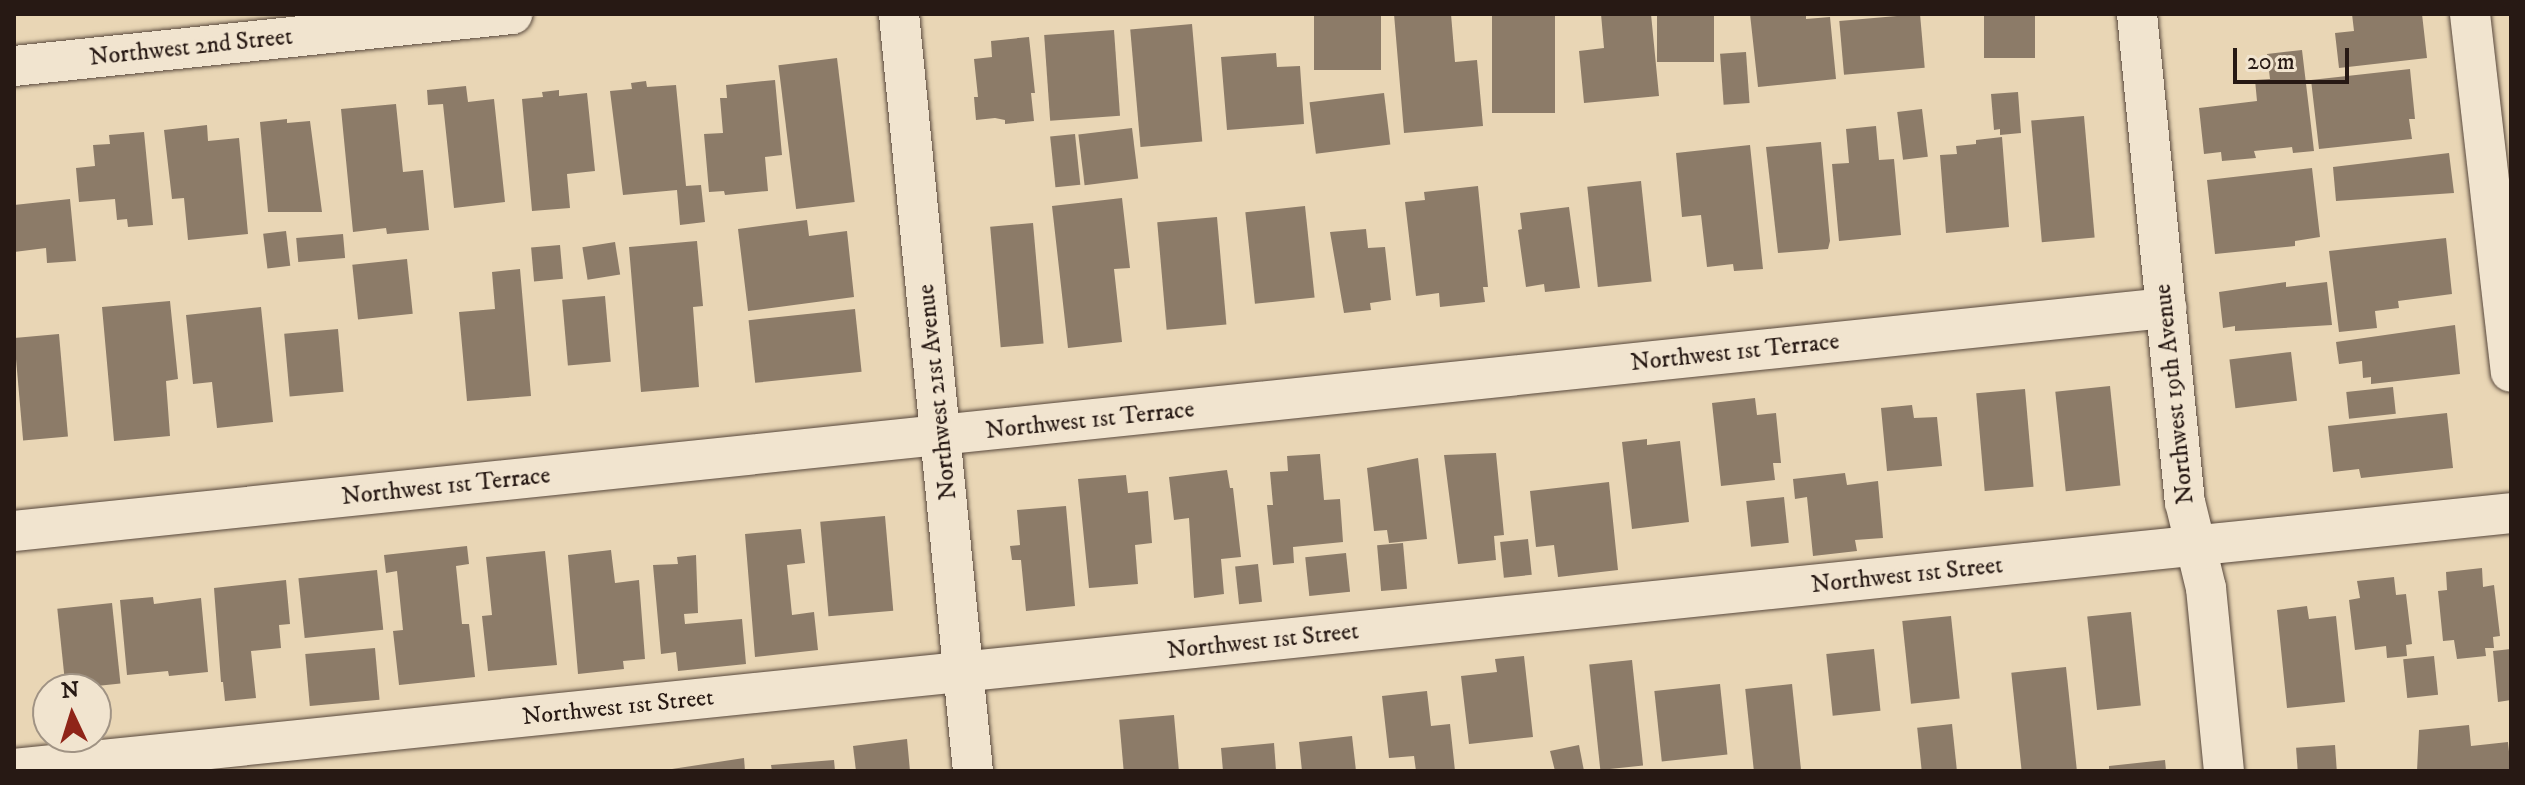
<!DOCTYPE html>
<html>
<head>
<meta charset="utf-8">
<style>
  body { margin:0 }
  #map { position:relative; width:2525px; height:785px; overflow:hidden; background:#e9d6b5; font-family:"IM FELL DW Pica",serif }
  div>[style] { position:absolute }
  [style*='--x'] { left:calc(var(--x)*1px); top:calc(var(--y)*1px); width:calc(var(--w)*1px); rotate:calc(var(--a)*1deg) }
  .building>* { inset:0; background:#8c7b68; transform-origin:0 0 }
  .roads { filter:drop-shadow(0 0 2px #58483c) drop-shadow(0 0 2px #58483c) }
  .minor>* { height:40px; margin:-20px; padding:0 20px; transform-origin:20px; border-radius:20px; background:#f1e4cf }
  span { translate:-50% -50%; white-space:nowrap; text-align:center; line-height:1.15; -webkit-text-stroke:6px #f1e4cf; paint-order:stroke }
  .street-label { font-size:24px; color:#271914 }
  .frame { position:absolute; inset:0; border:16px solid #271914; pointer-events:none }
  .north { position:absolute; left:32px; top:673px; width:80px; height:80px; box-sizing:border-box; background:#f1e4cf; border:2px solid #a09384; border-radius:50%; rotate:356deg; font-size:22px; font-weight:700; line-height:32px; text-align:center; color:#271914 }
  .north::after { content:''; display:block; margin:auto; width:28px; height:36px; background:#8f2418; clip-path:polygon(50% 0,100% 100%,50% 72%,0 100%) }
  .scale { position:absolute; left:2233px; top:48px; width:116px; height:36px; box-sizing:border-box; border:4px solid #271914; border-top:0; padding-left:10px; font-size:24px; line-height:28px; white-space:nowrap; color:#271914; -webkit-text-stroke:6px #f1e4cf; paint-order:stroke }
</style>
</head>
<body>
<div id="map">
  <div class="building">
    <i style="left:1314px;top:14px;width:67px;height:56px"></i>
    <i style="clip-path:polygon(1394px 14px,1451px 14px,1455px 62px,1477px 60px,1483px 126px,1404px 133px)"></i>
    <i style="left:1492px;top:14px;width:63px;height:99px"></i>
    <i style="clip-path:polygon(1601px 14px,1651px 14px,1659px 96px,1584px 103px,1579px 51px,1604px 48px)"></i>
    <i style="left:1657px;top:14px;width:57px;height:48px"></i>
    <i style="clip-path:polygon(1750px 14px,1806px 14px,1806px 19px,1830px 17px,1836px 79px,1758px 87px)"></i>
    <i style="left:1920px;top:14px;width:54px;height:81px;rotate:85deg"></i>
    <i style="left:1984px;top:14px;width:51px;height:44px"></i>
    <i style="clip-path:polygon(2352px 14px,2422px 14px,2427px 58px,2339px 68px,2335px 33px,2354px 31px)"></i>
    <i style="left:1192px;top:24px;width:118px;height:62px;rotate:85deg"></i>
    <i style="left:1114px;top:30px;width:86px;height:70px;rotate:86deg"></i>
    <i style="clip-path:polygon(1029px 37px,1035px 93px,1031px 93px,1034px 121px,1005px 124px,1005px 120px,995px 118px,976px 120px,974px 97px,978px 97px,974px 59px,992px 57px,991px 41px)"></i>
    <i style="clip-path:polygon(2302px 50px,2314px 151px,2293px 153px,2292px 147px,2254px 151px,2256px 158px,2222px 161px,2221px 152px,2204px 154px,2199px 108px,2257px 101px,2255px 80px,2270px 79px,2267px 54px)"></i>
    <i style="left:1746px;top:52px;width:51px;height:26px;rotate:86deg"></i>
    <i style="clip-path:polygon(1276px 53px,1277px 67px,1300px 66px,1304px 124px,1227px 130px,1221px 57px)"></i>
    <i style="left:837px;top:58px;width:145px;height:59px;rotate:83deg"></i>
    <i style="clip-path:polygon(2410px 69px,2415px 119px,2409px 119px,2412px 139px,2319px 149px,2311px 80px)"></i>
    <i style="clip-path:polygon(775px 80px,782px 155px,765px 157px,768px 191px,725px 195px,724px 191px,709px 192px,704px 134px,723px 133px,720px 98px,727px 98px,726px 85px)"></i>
    <i style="clip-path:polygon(646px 81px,647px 87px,676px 85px,686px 186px,701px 185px,705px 222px,680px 225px,677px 190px,623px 195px,610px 91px,632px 89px,631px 83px)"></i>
    <i style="clip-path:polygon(466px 86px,468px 102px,494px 99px,505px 202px,454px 208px,443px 104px,428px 105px,427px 90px)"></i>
    <i style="clip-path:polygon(559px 90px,559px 96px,587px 93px,595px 171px,567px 174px,570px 208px,532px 211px,522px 99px,543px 97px,542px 92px)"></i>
    <i style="clip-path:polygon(2018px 92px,2021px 133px,2000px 135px,2000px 129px,1994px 130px,1991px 94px)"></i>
    <i style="left:1384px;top:93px;width:52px;height:75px;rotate:83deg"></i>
    <i style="clip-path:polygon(396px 104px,403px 172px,423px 170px,429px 230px,387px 234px,386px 228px,353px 232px,341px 109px)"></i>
    <i style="left:1922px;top:109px;width:48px;height:25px;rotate:83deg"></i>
    <i style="left:2084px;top:116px;width:122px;height:53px;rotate:85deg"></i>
    <i style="clip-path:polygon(287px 119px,287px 123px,310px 121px,322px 212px,268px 212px,260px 122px)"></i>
    <i style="clip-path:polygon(207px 125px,208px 141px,239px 138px,248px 234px,188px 240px,184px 198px,172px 199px,164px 130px)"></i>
    <i style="clip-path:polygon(1876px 126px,1879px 160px,1894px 159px,1901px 235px,1839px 241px,1832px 164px,1849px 163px,1846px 129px)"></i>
    <i style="left:1132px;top:128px;width:51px;height:54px;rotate:83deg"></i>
    <i style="clip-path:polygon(144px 132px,153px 225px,128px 227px,127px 219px,117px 220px,115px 199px,79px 202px,76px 168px,95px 166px,93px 145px,110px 144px,109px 135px)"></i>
    <i style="left:1075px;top:134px;width:51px;height:25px;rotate:84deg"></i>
    <i style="clip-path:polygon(2002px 137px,2009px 227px,1946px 233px,1940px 155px,1957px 154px,1956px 146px,1976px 144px,1976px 140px)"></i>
    <i style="clip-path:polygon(1821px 142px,1830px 241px,1828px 249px,1778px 253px,1766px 147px)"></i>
    <i style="clip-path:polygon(1750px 145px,1763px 269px,1734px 271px,1733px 264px,1707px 267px,1701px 215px,1682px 217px,1676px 153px)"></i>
    <i style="clip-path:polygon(2449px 153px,2454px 193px,2336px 201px,2333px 167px)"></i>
    <i style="clip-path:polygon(2312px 168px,2320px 237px,2295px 241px,2295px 246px,2215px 254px,2207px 180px)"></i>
    <i style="left:1641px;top:181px;width:101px;height:54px;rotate:84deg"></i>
    <i style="clip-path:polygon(1478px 186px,1488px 287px,1483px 287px,1485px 302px,1440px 307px,1439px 293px,1416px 296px,1405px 202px,1425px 200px,1424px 192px)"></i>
    <i style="clip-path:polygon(1122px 198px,1130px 268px,1114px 269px,1122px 342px,1068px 348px,1052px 206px)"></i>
    <i style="clip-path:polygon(70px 199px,76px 261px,47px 263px,46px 248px,14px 252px,14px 205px)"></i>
    <i style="left:1305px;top:206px;width:92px;height:60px;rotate:84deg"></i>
    <i style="clip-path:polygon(1569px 207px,1580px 288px,1545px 292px,1544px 284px,1526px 287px,1518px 230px,1522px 229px,1520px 213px)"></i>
    <i style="left:1217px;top:217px;width:108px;height:60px;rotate:85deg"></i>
    <i style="clip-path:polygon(807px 220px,809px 236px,847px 231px,854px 297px,748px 311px,738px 229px)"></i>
    <i style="left:1033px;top:223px;width:121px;height:43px;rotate:85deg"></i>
    <i style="clip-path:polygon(1366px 229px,1368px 248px,1385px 247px,1391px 300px,1370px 303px,1371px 310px,1344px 313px,1330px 232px)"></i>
    <i style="left:286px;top:231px;width:35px;height:23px;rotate:83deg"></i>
    <i style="left:343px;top:234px;width:24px;height:47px;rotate:85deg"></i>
    <i style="clip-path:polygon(2446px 238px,2452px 294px,2398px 301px,2399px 308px,2375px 311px,2377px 328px,2339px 332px,2329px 251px)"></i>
    <i style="clip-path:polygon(697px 241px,703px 306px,693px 307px,699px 387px,641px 392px,629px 247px)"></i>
    <i style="left:615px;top:242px;width:33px;height:33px;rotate:81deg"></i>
    <i style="left:560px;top:245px;width:34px;height:29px;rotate:85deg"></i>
    <i style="left:407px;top:259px;width:55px;height:55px;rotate:84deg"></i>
    <i style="clip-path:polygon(520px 269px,531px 396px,467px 401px,459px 312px,495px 309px,492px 272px)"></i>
    <i style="clip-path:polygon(2286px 282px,2286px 287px,2327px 282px,2332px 325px,2235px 331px,2235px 326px,2223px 328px,2219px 292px)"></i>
    <i style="left:605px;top:296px;width:66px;height:43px;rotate:85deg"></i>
    <i style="clip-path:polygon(170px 301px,178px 379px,166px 381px,170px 436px,114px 441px,102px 307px)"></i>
    <i style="clip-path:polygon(261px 307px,273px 422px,217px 428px,212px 382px,193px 384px,186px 315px)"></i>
    <i style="left:855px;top:309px;width:63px;height:107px;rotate:84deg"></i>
    <i style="clip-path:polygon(2455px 325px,2460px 374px,2371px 384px,2371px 377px,2363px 378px,2362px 361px,2339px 364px,2336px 342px)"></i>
    <i style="left:338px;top:329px;width:63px;height:54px;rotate:85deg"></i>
    <i style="left:59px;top:334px;width:103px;height:45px;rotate:85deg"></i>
    <i style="left:2291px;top:352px;width:49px;height:62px;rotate:83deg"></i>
    <i style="left:2110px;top:386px;width:100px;height:55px;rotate:84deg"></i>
    <i style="left:2393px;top:387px;width:27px;height:47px;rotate:84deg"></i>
    <i style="left:2025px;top:389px;width:98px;height:49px;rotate:85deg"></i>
    <i style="clip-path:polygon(1755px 398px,1757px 415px,1776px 413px,1781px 463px,1773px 463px,1775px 480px,1721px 486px,1712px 403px)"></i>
    <i style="clip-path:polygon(1912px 405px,1914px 418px,1937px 417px,1942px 466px,1887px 471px,1881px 408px)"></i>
    <i style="clip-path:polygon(2447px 413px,2453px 468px,2361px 478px,2359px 469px,2333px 472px,2328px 426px)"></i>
    <i style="clip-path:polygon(1647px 439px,1647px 445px,1680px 441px,1689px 522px,1632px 529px,1622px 442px)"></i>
    <i style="clip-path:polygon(1496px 453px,1504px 535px,1494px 536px,1496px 560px,1458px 564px,1444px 455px)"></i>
    <i style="clip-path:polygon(1320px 454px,1324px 500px,1340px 499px,1343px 542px,1293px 547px,1294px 563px,1273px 565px,1267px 505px,1273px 505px,1270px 472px,1288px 471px,1287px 456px)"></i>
    <i style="clip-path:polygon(1418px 458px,1427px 539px,1389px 543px,1387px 530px,1374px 531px,1367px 468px)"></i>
    <i style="clip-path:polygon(1227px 470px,1230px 488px,1233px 488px,1241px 557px,1221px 559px,1224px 594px,1194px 598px,1189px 518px,1174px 520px,1169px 477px)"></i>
    <i style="clip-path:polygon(1845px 473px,1847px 485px,1878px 481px,1883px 538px,1855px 540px,1857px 551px,1813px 556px,1807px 497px,1795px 499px,1793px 479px)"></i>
    <i style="clip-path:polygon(1126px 475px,1128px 493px,1148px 491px,1152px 543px,1135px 545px,1138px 584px,1089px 588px,1078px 479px)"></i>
    <i style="clip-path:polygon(1609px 482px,1618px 570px,1558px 577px,1554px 545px,1536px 547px,1530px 491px)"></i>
    <i style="left:1784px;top:497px;width:46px;height:38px;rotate:84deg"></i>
    <i style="clip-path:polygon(1066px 506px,1075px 606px,1026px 611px,1021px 560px,1012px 560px,1010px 546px,1020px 545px,1017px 510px)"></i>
    <i style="left:885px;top:516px;width:95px;height:65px;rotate:85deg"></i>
    <i style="clip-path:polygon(801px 529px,805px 563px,787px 565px,792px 615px,814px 612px,818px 650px,755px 657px,745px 534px)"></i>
    <i style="left:1528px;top:539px;width:36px;height:28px;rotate:84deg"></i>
    <i style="left:1403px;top:543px;width:46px;height:26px;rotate:85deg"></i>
    <i style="clip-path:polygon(467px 546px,469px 564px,456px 566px,462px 624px,469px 624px,475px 677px,399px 685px,393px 631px,403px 630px,397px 571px,386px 573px,384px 555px)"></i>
    <i style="clip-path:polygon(611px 550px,615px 583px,639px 580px,645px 659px,623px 661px,624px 669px,578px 674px,568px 555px)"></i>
    <i style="clip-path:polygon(545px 551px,557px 665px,488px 671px,482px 616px,492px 615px,486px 557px)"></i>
    <i style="left:1346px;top:553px;width:39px;height:41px;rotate:84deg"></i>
    <i style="clip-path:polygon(696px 555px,698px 613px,684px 614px,685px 624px,742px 619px,746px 664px,678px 671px,676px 652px,661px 654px,653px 565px,678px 564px,677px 557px)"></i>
    <i style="left:1258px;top:564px;width:38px;height:23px;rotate:84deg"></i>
    <i style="clip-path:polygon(2482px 568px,2483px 587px,2494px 585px,2500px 636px,2493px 637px,2494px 648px,2485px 648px,2486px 656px,2457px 659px,2454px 640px,2443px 641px,2438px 591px,2447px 590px,2446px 572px)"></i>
    <i style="left:377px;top:570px;width:60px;height:79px;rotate:84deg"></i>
    <i style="clip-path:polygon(2394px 577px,2396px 595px,2406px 594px,2412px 644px,2406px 645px,2407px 656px,2387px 658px,2386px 646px,2355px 650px,2349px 600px,2360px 598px,2357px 581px)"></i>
    <i style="clip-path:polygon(286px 580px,290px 624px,279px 625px,281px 648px,251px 651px,256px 698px,225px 701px,223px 682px,221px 682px,214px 588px)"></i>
    <i style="clip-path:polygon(153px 597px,154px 604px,201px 598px,208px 672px,169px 676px,168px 671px,127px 675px,120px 600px)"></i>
    <i style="left:112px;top:603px;width:81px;height:55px;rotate:84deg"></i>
    <i style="clip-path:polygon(2307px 606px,2309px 619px,2336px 616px,2345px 702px,2287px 708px,2277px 610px)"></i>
    <i style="left:2131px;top:612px;width:94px;height:44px;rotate:84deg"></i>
    <i style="left:1951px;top:616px;width:83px;height:49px;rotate:84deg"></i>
    <i style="left:375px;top:648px;width:52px;height:70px;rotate:85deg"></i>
    <i style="left:1874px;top:649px;width:62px;height:48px;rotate:84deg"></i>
    <i style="clip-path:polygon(2511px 649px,2511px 700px,2498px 702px,2493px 651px)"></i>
    <i style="clip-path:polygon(1524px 656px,1533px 737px,1469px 744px,1461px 676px,1497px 672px,1495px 659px)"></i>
    <i style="left:2434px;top:656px;width:39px;height:31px;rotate:84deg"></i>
    <i style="left:1632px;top:660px;width:106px;height:43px;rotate:84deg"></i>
    <i style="left:2066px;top:667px;width:105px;height:55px;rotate:84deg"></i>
    <i style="left:1720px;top:684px;width:71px;height:66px;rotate:84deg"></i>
    <i style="left:1792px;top:684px;width:87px;height:47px;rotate:84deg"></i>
    <i style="clip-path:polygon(1427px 691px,1431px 726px,1450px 724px,1455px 771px,1416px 771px,1414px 756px,1389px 758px,1382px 696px)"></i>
    <i style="left:1174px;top:715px;width:56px;height:55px;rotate:85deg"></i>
    <i style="left:1952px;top:724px;width:47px;height:35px;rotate:84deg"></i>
    <i style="clip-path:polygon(2469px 725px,2471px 746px,2508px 742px,2511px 771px,2417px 771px,2419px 730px)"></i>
    <i style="clip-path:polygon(1352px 736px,1356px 771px,1302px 771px,1299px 742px)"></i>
    <i style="clip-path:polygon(907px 739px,910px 771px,856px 771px,853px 746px)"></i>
    <i style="clip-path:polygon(1274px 743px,1276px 771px,1223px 771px,1221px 748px)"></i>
    <i style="clip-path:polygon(1579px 745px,1584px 771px,1555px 771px,1550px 751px)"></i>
    <i style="left:2335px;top:745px;width:26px;height:39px;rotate:86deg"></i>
    <i style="clip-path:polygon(744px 758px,745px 771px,672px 771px,672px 769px)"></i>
    <i style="clip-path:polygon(834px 760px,835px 771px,772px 771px,771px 765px)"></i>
    <i style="clip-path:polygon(2165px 760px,2166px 771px,2109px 771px,2109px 766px)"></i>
  </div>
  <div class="roads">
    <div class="minor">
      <i style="--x:899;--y:14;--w:761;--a:84.42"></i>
      <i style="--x:2137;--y:14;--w:490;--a:84.4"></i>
      <i style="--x:2185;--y:502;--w:89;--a:76.3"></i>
      <i style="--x:2206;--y:588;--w:184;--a:84.4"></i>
      <i style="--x:2470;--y:14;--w:360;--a:83.5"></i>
      <i style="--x:14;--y:66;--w:501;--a:-5.96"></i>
      <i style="--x:14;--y:531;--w:2164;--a:-5.92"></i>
      <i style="--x:14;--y:769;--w:2510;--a:-5.85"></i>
    </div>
  </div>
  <div class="street-label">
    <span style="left:191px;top:48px;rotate:-6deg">Northwest 2nd Street</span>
    <span style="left:1735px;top:353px;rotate:-6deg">Northwest 1st Terrace</span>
    <span style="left:938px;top:392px;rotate:-96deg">Northwest 21st Avenue</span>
    <span style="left:2175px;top:394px;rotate:-96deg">Northwest 19th Avenue</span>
    <span style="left:1090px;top:421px;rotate:-6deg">Northwest 1st Terrace</span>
    <span style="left:446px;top:487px;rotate:-6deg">Northwest 1st Terrace</span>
    <span style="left:1907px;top:576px;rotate:-6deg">Northwest 1st Street</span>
    <span style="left:1263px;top:642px;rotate:-6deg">Northwest 1st Street</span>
    <span style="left:618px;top:708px;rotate:-6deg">Northwest 1st Street</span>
  </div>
  <div class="frame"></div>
  <div class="north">N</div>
  <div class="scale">20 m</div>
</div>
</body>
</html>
